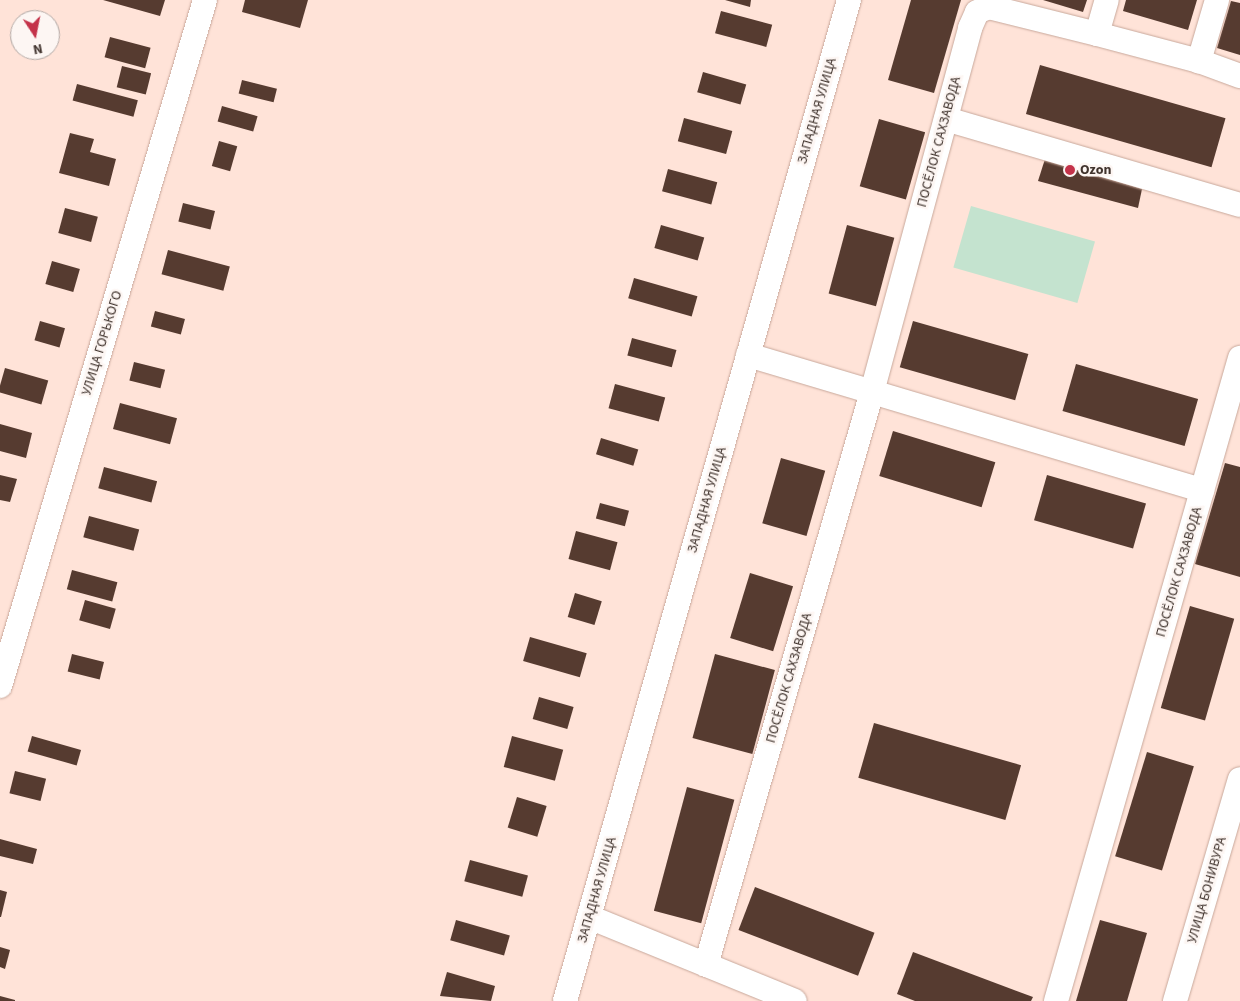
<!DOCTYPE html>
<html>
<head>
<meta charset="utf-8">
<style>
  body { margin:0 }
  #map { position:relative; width:1240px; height:1001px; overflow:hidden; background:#ffe3d8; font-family:"Source Sans 3",sans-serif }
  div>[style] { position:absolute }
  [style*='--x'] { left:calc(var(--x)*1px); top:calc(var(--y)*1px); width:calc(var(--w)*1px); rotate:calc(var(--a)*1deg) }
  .green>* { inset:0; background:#c4e3cf; transform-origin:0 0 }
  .building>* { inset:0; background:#563b30; transform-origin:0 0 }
  .roads { filter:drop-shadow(0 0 1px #c8a89b) drop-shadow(0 0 1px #c8a89b) }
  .minor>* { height:24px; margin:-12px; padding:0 12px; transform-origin:12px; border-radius:12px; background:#fff }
  .dots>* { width:14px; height:14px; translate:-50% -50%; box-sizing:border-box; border:2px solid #fdf6f3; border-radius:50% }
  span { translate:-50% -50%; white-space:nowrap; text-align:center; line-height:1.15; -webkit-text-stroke:5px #fdf6f3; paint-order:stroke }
  .street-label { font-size:14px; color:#41342e }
  .poi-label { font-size:14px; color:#41342e; font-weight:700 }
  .left { translate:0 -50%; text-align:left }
  .north { position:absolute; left:10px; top:10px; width:50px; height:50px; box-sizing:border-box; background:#fdf6f3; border:1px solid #b2a8a4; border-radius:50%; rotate:169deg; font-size:14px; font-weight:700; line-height:20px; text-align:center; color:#41342e }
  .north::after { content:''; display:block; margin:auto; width:18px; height:22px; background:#c4334a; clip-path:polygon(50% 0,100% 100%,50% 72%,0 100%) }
</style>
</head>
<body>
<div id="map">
  <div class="green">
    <i style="left:971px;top:206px;width:129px;height:64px;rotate:16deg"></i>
  </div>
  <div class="building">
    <i style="clip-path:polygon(103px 0,165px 0,160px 16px)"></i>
    <i style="clip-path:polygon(245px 0,308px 0,300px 28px,242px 12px)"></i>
    <i style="clip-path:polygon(725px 0,751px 0,750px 7px)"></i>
    <i style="clip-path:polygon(911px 0,961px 0,934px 93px,888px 80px)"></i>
    <i style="clip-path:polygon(1043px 0,1087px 0,1083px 12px)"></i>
    <i style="clip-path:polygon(1126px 0,1197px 0,1188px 30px,1123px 11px)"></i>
    <i style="clip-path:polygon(1231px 1px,1240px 3px,1240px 55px,1217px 48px)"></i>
    <i style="left:721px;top:11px;width:53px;height:23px;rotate:15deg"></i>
    <i style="left:110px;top:37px;width:42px;height:21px;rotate:15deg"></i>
    <i style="left:1040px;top:65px;width:193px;height:51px;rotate:16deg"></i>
    <i style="left:122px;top:66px;width:30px;height:22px;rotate:14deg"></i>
    <i style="left:703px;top:72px;width:45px;height:21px;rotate:16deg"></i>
    <i style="left:242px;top:80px;width:36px;height:14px;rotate:14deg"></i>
    <i style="left:77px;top:84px;width:63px;height:17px;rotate:15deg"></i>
    <i style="left:222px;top:106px;width:37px;height:16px;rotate:16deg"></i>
    <i style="left:684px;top:118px;width:50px;height:24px;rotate:15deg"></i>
    <i style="left:879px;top:119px;width:48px;height:70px;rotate:16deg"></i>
    <i style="clip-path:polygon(70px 133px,94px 139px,90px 152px,116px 159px,109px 186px,59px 173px)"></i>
    <i style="left:219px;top:141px;width:19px;height:26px;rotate:16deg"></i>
    <i style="clip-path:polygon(1045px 159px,1142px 189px,1138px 208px,1038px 181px)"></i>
    <i style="left:668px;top:169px;width:51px;height:23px;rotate:15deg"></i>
    <i style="left:183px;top:203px;width:33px;height:19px;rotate:14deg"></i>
    <i style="left:65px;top:208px;width:34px;height:26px;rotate:15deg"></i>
    <i style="left:661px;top:225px;width:45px;height:24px;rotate:16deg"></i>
    <i style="left:847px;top:225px;width:49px;height:71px;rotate:15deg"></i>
    <i style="left:168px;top:250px;width:64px;height:25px;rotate:15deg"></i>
    <i style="left:52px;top:261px;width:29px;height:24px;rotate:16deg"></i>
    <i style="left:634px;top:278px;width:66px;height:21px;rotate:16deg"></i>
    <i style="left:155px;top:311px;width:31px;height:16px;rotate:15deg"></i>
    <i style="left:40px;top:321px;width:26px;height:20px;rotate:16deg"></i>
    <i style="left:913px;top:321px;width:120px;height:48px;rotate:16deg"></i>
    <i style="left:632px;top:338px;width:46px;height:18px;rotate:15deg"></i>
    <i style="left:134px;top:362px;width:32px;height:19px;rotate:14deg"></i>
    <i style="left:1076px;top:364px;width:127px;height:49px;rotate:16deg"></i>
    <i style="left:5px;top:368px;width:45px;height:25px;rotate:16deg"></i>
    <i style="left:615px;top:384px;width:52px;height:25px;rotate:15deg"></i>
    <i style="left:120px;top:403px;width:59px;height:27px;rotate:15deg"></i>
    <i style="clip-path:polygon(0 424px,32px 433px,26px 458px,0 451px)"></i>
    <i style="left:893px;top:431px;width:107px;height:47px;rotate:17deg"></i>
    <i style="left:601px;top:438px;width:39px;height:17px;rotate:17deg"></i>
    <i style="left:781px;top:458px;width:46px;height:68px;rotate:16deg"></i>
    <i style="clip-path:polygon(1225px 463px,1240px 467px,1240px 577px,1195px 564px)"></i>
    <i style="left:104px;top:467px;width:55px;height:22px;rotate:15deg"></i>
    <i style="clip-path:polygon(0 475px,17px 479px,10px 502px,0 500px)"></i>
    <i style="left:1047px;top:475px;width:103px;height:47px;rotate:16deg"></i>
    <i style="left:600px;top:503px;width:30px;height:16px;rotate:15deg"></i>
    <i style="left:89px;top:516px;width:52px;height:22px;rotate:15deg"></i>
    <i style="left:576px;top:531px;width:43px;height:29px;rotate:15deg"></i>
    <i style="left:72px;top:570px;width:47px;height:20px;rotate:15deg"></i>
    <i style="left:750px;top:573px;width:45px;height:68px;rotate:17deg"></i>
    <i style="left:575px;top:593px;width:28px;height:25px;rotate:17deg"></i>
    <i style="left:85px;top:600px;width:32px;height:21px;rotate:16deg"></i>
    <i style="left:1190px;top:606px;width:46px;height:106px;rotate:16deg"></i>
    <i style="left:530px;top:637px;width:59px;height:25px;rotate:16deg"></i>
    <i style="left:72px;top:654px;width:33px;height:18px;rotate:14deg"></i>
    <i style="left:715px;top:654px;width:62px;height:87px;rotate:15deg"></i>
    <i style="left:539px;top:697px;width:36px;height:23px;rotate:16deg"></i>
    <i style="left:874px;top:723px;width:153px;height:57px;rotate:16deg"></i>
    <i style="left:32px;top:736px;width:51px;height:16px;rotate:16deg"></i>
    <i style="left:512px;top:736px;width:53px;height:32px;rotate:15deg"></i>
    <i style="left:1147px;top:752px;width:49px;height:109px;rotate:17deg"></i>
    <i style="left:15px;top:771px;width:32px;height:23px;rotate:14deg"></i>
    <i style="left:687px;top:787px;width:49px;height:128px;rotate:15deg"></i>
    <i style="left:517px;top:797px;width:31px;height:32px;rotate:17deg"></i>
    <i style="clip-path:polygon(0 839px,37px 849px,33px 864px,0 856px)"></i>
    <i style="left:470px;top:860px;width:60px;height:22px;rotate:15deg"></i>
    <i style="left:755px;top:887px;width:128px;height:46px;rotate:21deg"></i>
    <i style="clip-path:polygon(0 890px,7px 892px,1px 917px,0 917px)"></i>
    <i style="left:456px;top:920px;width:56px;height:21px;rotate:16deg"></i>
    <i style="clip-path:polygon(1100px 920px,1147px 933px,1127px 1001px,1076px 1001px)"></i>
    <i style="clip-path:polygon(0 947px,10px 950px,5px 969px,0 967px)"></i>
    <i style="clip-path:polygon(913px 952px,1033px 997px,1031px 1001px,915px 1001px,897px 994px)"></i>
    <i style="clip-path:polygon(447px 972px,495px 986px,491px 1001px,440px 996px)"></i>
    <i style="clip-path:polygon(0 996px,15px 1000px,15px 1001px,0 1001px)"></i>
  </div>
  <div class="roads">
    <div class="minor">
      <i style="--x:1217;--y:0;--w:64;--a:106.4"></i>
      <i style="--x:1199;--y:61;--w:44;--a:20.1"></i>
      <i style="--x:1097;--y:34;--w:106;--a:14.8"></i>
      <i style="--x:946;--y:119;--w:306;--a:16.3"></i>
      <i style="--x:748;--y:355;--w:474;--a:16.6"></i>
      <i style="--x:0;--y:686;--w:716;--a:-73.36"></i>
      <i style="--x:589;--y:917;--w:222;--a:22.2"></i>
      <i style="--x:706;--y:965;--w:597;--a:-73.84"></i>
      <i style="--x:872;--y:392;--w:377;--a:-74.9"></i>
      <i style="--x:970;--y:28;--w:17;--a:-66"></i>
      <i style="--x:977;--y:12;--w:13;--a:-23"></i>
      <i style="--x:989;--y:7;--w:111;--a:14"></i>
      <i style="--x:1097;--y:34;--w:35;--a:-74"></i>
      <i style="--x:565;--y:1001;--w:1041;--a:-74.16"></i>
      <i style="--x:1056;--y:1001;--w:669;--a:-74.03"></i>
      <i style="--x:1175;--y:1001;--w:231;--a:-73.7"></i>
    </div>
  </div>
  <div class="dots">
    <i style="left:1070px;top:170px;background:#c4334a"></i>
  </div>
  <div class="street-label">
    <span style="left:817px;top:111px;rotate:-74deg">ЗАПАДНАЯ УЛИЦА</span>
    <span style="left:939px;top:142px;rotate:-75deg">ПОСЁЛОК САХЗАВОДА</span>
    <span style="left:102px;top:343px;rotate:-73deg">УЛИЦА ГОРЬКОГО</span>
    <span style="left:707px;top:500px;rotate:-74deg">ЗАПАДНАЯ УЛИЦА</span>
    <span style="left:1179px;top:572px;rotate:-74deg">ПОСЁЛОК САХЗАВОДА</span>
    <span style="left:789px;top:678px;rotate:-74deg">ПОСЁЛОК САХЗАВОДА</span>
    <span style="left:597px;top:890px;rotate:-74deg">ЗАПАДНАЯ УЛИЦА</span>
    <span style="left:1207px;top:890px;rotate:-74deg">УЛИЦА БОНИВУРА</span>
  </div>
  <div class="poi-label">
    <span class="left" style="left:1080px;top:170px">Ozon</span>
  </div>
  <div class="north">N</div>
</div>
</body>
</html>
